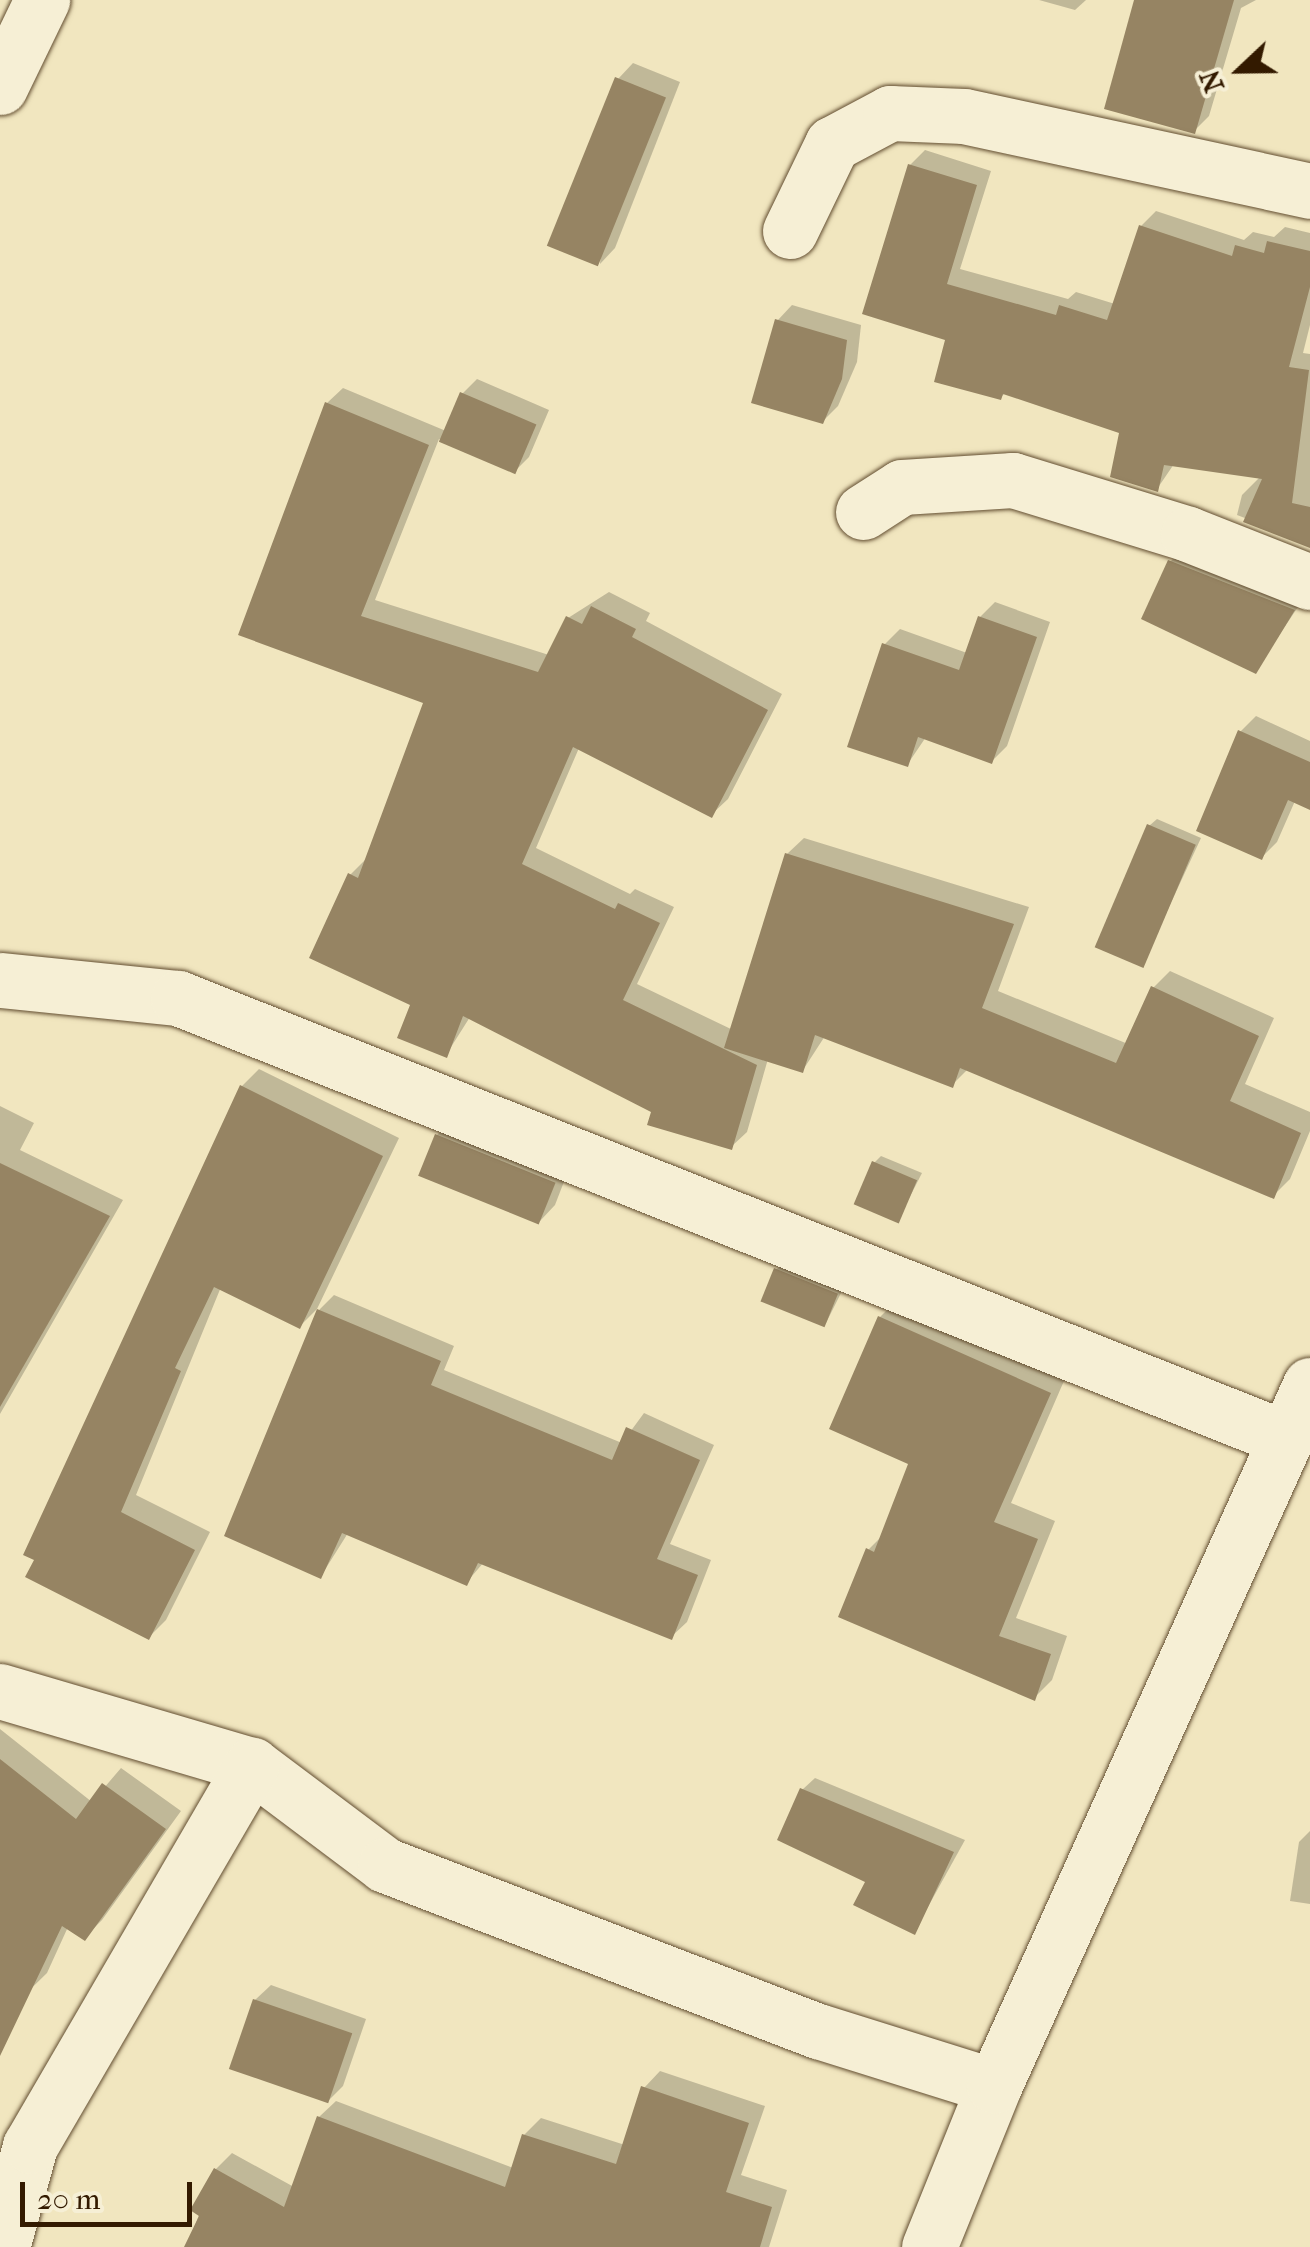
<!DOCTYPE html>
<html>
<head>
<meta charset="utf-8">
<style>
  body { margin:0 }
  #map { position:relative; width:1310px; height:2247px; overflow:hidden; background:#f1e6bf; font-family:"IM FELL French Canon",serif }
  div>[style] { position:absolute }
  [style*='--x'] { left:calc(var(--x)*1px); top:calc(var(--y)*1px); width:calc(var(--w)*1px); rotate:calc(var(--a)*1deg) }
  .shadow>* { inset:0; background:#0003 }
  .building>* { inset:0; background:#968463; transform-origin:0 0 }
  .roads { filter:drop-shadow(0 0 2px #624d30) drop-shadow(0 0 2px #624d30) }
  .minor>* { height:55px; margin:-27.5px; padding:0 27.5px; transform-origin:27.5px; border-radius:27.5px; background:#f6efd5 }
  span { translate:-50% -50%; white-space:nowrap; text-align:center; line-height:1.15; -webkit-text-stroke:9px #f6efd5; paint-order:stroke }
  .north { position:absolute; left:1190px; top:20px; width:100px; height:100px; -webkit-text-stroke:8px #f6efd5; paint-order:stroke; rotate:248deg; font-size:28px; font-weight:700; line-height:40px; text-align:center; color:#331a00 }
  .north::after { content:''; display:block; margin:auto; width:35px; height:45px; background:#331a00; clip-path:polygon(50% 0,100% 100%,50% 72%,0 100%) }
  .scale { position:absolute; left:20px; top:2182px; width:172px; height:45px; box-sizing:border-box; border:5px solid #331a00; border-top:0; padding-left:12px; font-size:30px; line-height:35px; white-space:nowrap; color:#331a00; -webkit-text-stroke:8px #f6efd5; paint-order:stroke }
</style>
</head>
<body>
<div id="map">
  <div class="shadow">
    <i style="clip-path:polygon(1039px 0,1086px 0,1075px 10px)"></i>
    <i style="clip-path:polygon(1176px 0,1256px 0,1241px 8px,1209px 116px,1194px 131px)"></i>
    <i style="clip-path:polygon(633px 63px,680px 82px,615px 248px,600px 264px,618px 79px)"></i>
    <i style="clip-path:polygon(925px 150px,991px 171px,960px 269px,1068px 299px,1076px 292px,1115px 304px,1141px 226px,1156px 211px,1244px 240px,1253px 232px,1274px 237px,1285px 227px,1310px 233px,1310px 325px,1303px 353px,1310px 354px,1310px 543px,1237px 515px,1242px 495px,1261px 476px,1174px 464px,1157px 489px,1122px 431px,1006px 392px,1001px 397px,948px 339px,910px 165px)"></i>
    <i style="clip-path:polygon(792px 305px,861px 325px,857px 362px,838px 406px,823px 421px,777px 321px)"></i>
    <i style="clip-path:polygon(477px 379px,549px 410px,529px 457px,514px 472px,439px 439px,375px 600px,549px 655px,568px 618px,609px 592px,650px 613px,646px 621px,782px 694px,728px 799px,712px 814px,579px 748px,536px 848px,630px 894px,635px 889px,674px 907px,637px 984px,733px 1030px,787px 854px,804px 838px,1029px 907px,998px 991px,1128px 1044px,1153px 988px,1170px 971px,1274px 1018px,1245px 1084px,1310px 1112px,1310px 1131px,1290px 1179px,1273px 1196px,969px 1068px,952px 1085px,825px 1036px,803px 1070px,768px 1059px,747px 1132px,731px 1147px,470px 1017px,446px 1055px,350px 875px,366px 859px,426px 702px,242px 633px,327px 403px,343px 388px,446px 431px,462px 394px)"></i>
    <i style="clip-path:polygon(1182px 550px,1304px 598px,1255px 671px,1170px 562px)"></i>
    <i style="clip-path:polygon(995px 602px,1050px 622px,1007px 746px,992px 761px,926px 737px,907px 765px,884px 645px,900px 629px,967px 653px,980px 617px)"></i>
    <i style="clip-path:polygon(1256px 716px,1310px 741px,1310px 803px,1295px 801px,1277px 842px,1262px 857px,1240px 732px)"></i>
    <i style="clip-path:polygon(1157px 819px,1201px 838px,1142px 965px,1149px 826px)"></i>
    <i style="clip-path:polygon(259px 1069px,399px 1138px,317px 1309px,300px 1326px,221px 1287px,136px 1495px,210px 1532px,166px 1620px,149px 1637px,27px 1553px,242px 1086px)"></i>
    <i style="clip-path:polygon(0 1106px,34px 1123px,20px 1150px,123px 1200px,0 1414px)"></i>
    <i style="clip-path:polygon(452px 1120px,570px 1166px,555px 1205px,540px 1221px,437px 1135px)"></i>
    <i style="clip-path:polygon(881px 1156px,922px 1173px,898px 1220px,874px 1163px)"></i>
    <i style="clip-path:polygon(783px 1263px,844px 1287px,826px 1323px,776px 1270px)"></i>
    <i style="clip-path:polygon(334px 1295px,454px 1346px,444px 1370px,622px 1443px,644px 1413px,714px 1445px,670px 1544px,711px 1560px,687px 1622px,671px 1637px,484px 1562px,466px 1583px,348px 1533px,321px 1576px,319px 1310px)"></i>
    <i style="clip-path:polygon(898px 1299px,1067px 1374px,1011px 1503px,1055px 1521px,1016px 1618px,1067px 1636px,1052px 1680px,1034px 1698px,868px 1550px,883px 1535px,911px 1462px,880px 1317px)"></i>
    <i style="clip-path:polygon(0 1729px,92px 1802px,121px 1768px,181px 1811px,102px 1920px,84px 1938px,68px 1927px,47px 1973px,0 2019px)"></i>
    <i style="clip-path:polygon(815px 1778px,965px 1840px,914px 1932px,802px 1790px)"></i>
    <i style="clip-path:polygon(1310px 1831px,1310px 1904px,1290px 1901px,1299px 1842px)"></i>
    <i style="clip-path:polygon(271px 1985px,366px 2019px,343px 2086px,328px 2101px,255px 2000px)"></i>
    <i style="clip-path:polygon(660px 2071px,765px 2106px,741px 2175px,787px 2190px,769px 2247px,187px 2247px,216px 2169px,232px 2153px,294px 2187px,319px 2117px,336px 2101px,513px 2168px,524px 2135px,541px 2118px,625px 2145px,644px 2088px)"></i>
  </div>
  <div class="building">
    <i style="clip-path:polygon(1134px 0,1234px 0,1195px 134px,1104px 109px)"></i>
    <i style="left:615px;top:77px;width:55px;height:182px;rotate:22deg"></i>
    <i style="clip-path:polygon(908px 164px,977px 185px,947px 284px,1056px 315px,1059px 305px,1107px 320px,1139px 225px,1232px 256px,1235px 245px,1264px 253px,1267px 241px,1310px 251px,1310px 287px,1289px 367px,1309px 370px,1292px 503px,1310px 507px,1310px 548px,1243px 522px,1262px 479px,1164px 465px,1158px 492px,1110px 477px,1119px 433px,1003px 394px,1001px 400px,934px 382px,945px 340px,862px 314px)"></i>
    <i style="clip-path:polygon(775px 319px,847px 340px,842px 379px,823px 424px,751px 403px)"></i>
    <i style="left:460px;top:392px;width:83px;height:54px;rotate:23deg"></i>
    <i style="clip-path:polygon(325px 402px,429px 445px,361px 616px,538px 672px,566px 616px,582px 624px,591px 606px,636px 629px,632px 637px,768px 710px,712px 818px,573px 747px,522px 864px,615px 909px,618px 903px,660px 923px,623px 1000px,757px 1065px,732px 1150px,647px 1125px,651px 1112px,463px 1016px,447px 1058px,397px 1038px,410px 1005px,309px 958px,348px 873px,358px 878px,423px 703px,238px 635px)"></i>
    <i style="clip-path:polygon(1168px 560px,1295px 610px,1256px 674px,1141px 619px)"></i>
    <i style="clip-path:polygon(978px 616px,1037px 637px,992px 764px,918px 737px,908px 767px,847px 747px,882px 643px,959px 670px)"></i>
    <i style="clip-path:polygon(1238px 730px,1310px 762px,1310px 810px,1288px 800px,1262px 860px,1196px 831px)"></i>
    <i style="left:1147px;top:824px;width:53px;height:134px;rotate:23deg"></i>
    <i style="clip-path:polygon(785px 853px,1014px 924px,982px 1008px,1116px 1063px,1151px 986px,1259px 1036px,1230px 1101px,1301px 1133px,1274px 1199px,960px 1068px,953px 1088px,815px 1035px,803px 1073px,724px 1048px)"></i>
    <i style="clip-path:polygon(240px 1085px,383px 1156px,300px 1329px,214px 1287px,175px 1368px,181px 1371px,121px 1512px,195px 1550px,149px 1640px,25px 1577px,34px 1560px,23px 1555px)"></i>
    <i style="left:435px;top:1134px;width:130px;height:45px;rotate:22deg"></i>
    <i style="left:872px;top:1161px;width:49px;height:47px;rotate:23deg"></i>
    <i style="clip-path:polygon(0 1163px,110px 1216px,0 1407px)"></i>
    <i style="left:774px;top:1268px;width:69px;height:36px;rotate:22deg"></i>
    <i style="clip-path:polygon(317px 1309px,441px 1361px,431px 1385px,612px 1460px,626px 1427px,700px 1460px,657px 1559px,698px 1575px,672px 1640px,478px 1563px,467px 1586px,342px 1533px,321px 1579px,224px 1536px)"></i>
    <i style="clip-path:polygon(878px 1316px,1051px 1393px,994px 1522px,1038px 1539px,999px 1636px,1051px 1654px,1035px 1701px,838px 1617px,866px 1548px,874px 1552px,908px 1464px,829px 1429px)"></i>
    <i style="clip-path:polygon(0 1759px,76px 1819px,102px 1783px,166px 1829px,85px 1941px,62px 1926px,0 2056px)"></i>
    <i style="clip-path:polygon(800px 1788px,954px 1852px,915px 1935px,853px 1905px,865px 1882px,777px 1840px)"></i>
    <i style="left:253px;top:1999px;width:105px;height:74px;rotate:19deg"></i>
    <i style="clip-path:polygon(641px 2086px,749px 2123px,726px 2192px,772px 2207px,760px 2247px,184px 2247px,199px 2216px,190px 2210px,214px 2168px,284px 2207px,317px 2116px,505px 2187px,522px 2134px,616px 2164px)"></i>
  </div>
  <div class="roads">
    <div class="minor">
      <i style="--x:0;--y:87;--w:97;--a:-64.2"></i>
      <i style="--x:790;--y:231;--w:97;--a:-64.2"></i>
      <i style="--x:832;--y:144;--w:66;--a:-28.1"></i>
      <i style="--x:890;--y:113;--w:74;--a:2.3"></i>
      <i style="--x:964;--y:116;--w:354;--a:12.2"></i>
      <i style="--x:863;--y:512;--w:46;--a:-32.7"></i>
      <i style="--x:902;--y:487;--w:111;--a:-3.6"></i>
      <i style="--x:1013;--y:480;--w:183;--a:17.1"></i>
      <i style="--x:1188;--y:534;--w:131;--a:21.5"></i>
      <i style="--x:0;--y:980;--w:179;--a:5.8"></i>
      <i style="--x:178;--y:998;--w:1188;--a:21.68"></i>
      <i style="--x:0;--y:1691;--w:263;--a:16.4"></i>
      <i style="--x:252;--y:1765;--w:166;--a:36.9"></i>
      <i style="--x:385;--y:1865;--w:464;--a:21"></i>
      <i style="--x:818;--y:2031;--w:184;--a:17.4"></i>
      <i style="--x:2;--y:2247;--w:105;--a:-74.5"></i>
      <i style="--x:30;--y:2146;--w:441;--a:-59.8"></i>
      <i style="--x:929;--y:2247;--w:174;--a:-68"></i>
      <i style="--x:994;--y:2086;--w:769;--a:-65.73"></i>
    </div>
  </div>
  <div class="north">N</div>
  <div class="scale">20 m</div>
</div>
</body>
</html>
